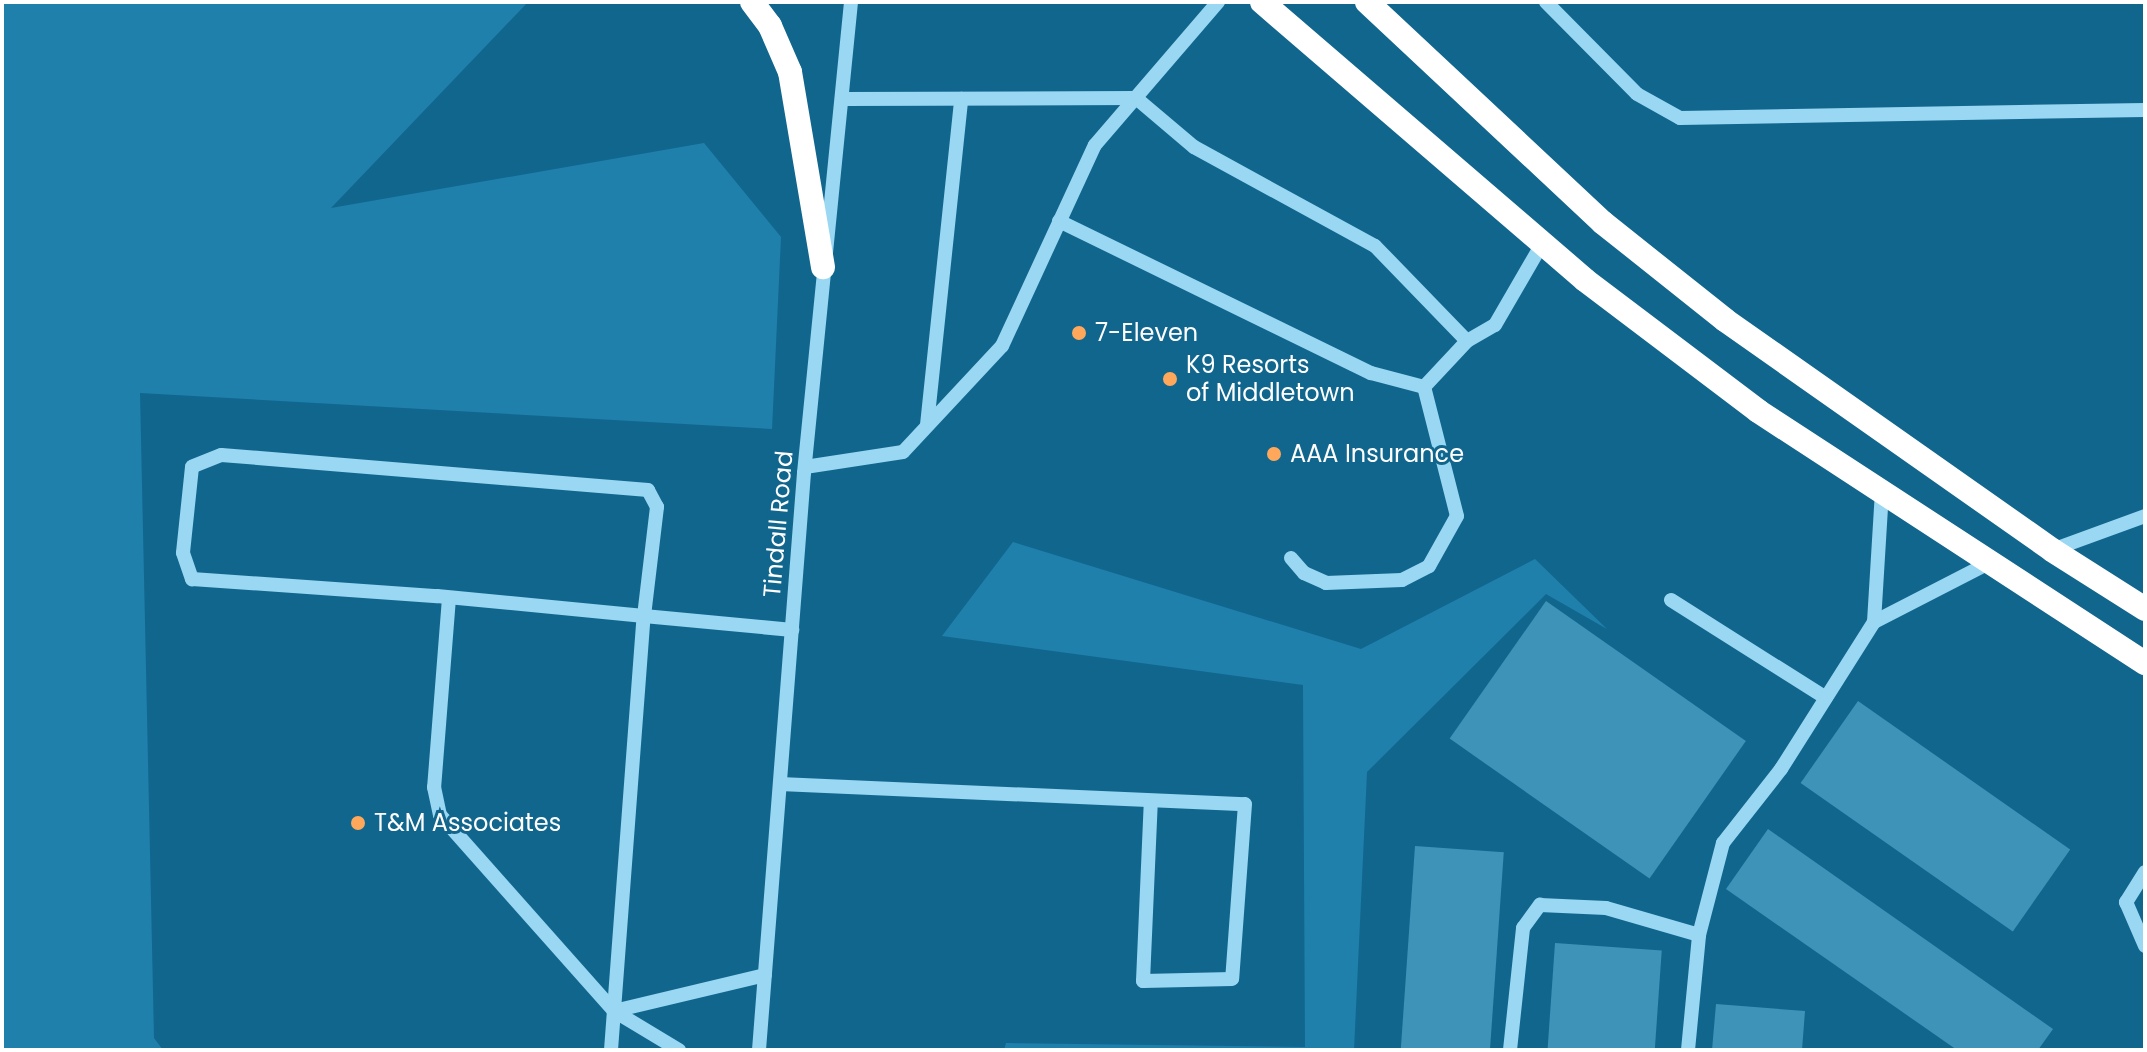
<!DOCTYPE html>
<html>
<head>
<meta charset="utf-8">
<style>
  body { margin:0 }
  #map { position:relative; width:2147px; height:1052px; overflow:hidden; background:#11668e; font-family:Poppins,sans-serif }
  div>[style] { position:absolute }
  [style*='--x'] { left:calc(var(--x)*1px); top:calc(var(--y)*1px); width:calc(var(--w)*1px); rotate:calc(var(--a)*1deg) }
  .green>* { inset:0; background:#2080ac }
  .building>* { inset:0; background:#3e93b9; transform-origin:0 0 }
  .minor>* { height:14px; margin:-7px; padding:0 7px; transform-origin:7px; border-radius:7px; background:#9ad7f2 }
  .highway>* { height:24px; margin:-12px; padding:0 12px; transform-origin:12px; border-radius:12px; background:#fff }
  .dots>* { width:22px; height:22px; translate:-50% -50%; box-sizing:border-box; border:4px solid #11668e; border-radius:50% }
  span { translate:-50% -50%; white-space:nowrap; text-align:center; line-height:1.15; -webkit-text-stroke:6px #11668e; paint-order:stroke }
  .poi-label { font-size:24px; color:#fff }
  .left { translate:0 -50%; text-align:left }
  .street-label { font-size:24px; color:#fff }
  .frame { position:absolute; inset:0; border:4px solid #fff; pointer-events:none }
</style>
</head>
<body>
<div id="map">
  <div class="green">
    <i style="clip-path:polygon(2px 2px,528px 2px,331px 208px,704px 143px,781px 237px,772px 429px,140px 393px,154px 1038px,163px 1050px,2px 1050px)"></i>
    <i style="clip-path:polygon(1013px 542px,1361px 649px,1535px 559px,1607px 629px,1546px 594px,1367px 772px,1354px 1050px,1004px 1050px,1006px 1043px,1305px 1047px,1303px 685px,942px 636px)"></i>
  </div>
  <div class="building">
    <i style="left:1546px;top:601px;width:244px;height:168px;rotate:35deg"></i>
    <i style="left:1858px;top:701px;width:259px;height:100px;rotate:35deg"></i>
    <i style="clip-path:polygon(1768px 829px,2053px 1029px,2038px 1050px,1957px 1050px,1726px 889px)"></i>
    <i style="left:1415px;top:846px;width:89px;height:205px;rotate:4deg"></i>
    <i style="left:1555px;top:943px;width:107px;height:107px;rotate:4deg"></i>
    <i style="clip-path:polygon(1716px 1004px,1805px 1011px,1802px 1050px,1712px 1050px)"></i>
  </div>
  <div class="minor">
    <i style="--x:1546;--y:2;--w:129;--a:45.3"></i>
    <i style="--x:1637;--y:94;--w:49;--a:29.2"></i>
    <i style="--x:1680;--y:118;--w:465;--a:-1"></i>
    <i style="--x:844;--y:99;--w:292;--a:-0.2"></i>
    <i style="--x:1136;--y:98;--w:76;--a:40.2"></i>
    <i style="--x:1194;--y:147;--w:206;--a:28.7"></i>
    <i style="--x:1375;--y:246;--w:132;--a:45.9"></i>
    <i style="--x:1467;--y:341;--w:32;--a:-30"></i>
    <i style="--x:1495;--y:325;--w:94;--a:-59.9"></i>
    <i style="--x:1059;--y:221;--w:347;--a:26"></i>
    <i style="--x:1371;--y:373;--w:55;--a:14.8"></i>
    <i style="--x:1424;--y:387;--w:63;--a:-46.9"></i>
    <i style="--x:927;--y:425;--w:328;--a:-84"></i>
    <i style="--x:805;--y:467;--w:99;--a:-8.7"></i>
    <i style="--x:903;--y:452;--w:145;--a:-47"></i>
    <i style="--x:1002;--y:346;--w:221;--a:-65.2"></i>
    <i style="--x:1095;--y:145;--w:189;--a:-49.3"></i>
    <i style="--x:2052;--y:550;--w:99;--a:-20.1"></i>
    <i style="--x:1291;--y:558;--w:20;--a:49"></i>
    <i style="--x:1304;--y:573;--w:24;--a:24"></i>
    <i style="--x:1326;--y:583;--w:76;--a:-2.3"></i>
    <i style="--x:1402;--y:580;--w:30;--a:-27"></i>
    <i style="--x:1429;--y:566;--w:57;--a:-60.8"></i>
    <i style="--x:1457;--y:516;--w:133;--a:-104.3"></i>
    <i style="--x:449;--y:598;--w:190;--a:94.5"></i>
    <i style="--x:434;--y:787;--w:29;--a:78"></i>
    <i style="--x:440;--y:815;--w:262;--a:48.4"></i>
    <i style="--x:614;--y:1011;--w:76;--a:31"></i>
    <i style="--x:1671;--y:600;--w:183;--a:32.3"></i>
    <i style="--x:1874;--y:622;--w:129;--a:-27.2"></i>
    <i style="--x:780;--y:784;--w:465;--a:2.5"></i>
    <i style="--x:1245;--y:804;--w:175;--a:94.2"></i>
    <i style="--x:1232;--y:979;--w:89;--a:178.7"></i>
    <i style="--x:1143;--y:981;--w:180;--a:-87.5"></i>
    <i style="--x:2145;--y:872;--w:36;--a:122"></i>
    <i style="--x:2126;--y:902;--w:48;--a:66.6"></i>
    <i style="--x:614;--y:1011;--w:155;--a:-13.4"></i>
    <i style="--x:611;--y:1050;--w:435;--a:-85.7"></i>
    <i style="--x:644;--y:616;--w:110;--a:-83.2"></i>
    <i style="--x:657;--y:507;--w:19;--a:-118"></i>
    <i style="--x:648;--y:490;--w:428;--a:-175.3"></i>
    <i style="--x:221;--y:455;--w:31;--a:158"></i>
    <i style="--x:192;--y:467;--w:86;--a:96"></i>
    <i style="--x:183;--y:553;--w:28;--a:71"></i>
    <i style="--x:192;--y:579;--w:246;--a:4"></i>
    <i style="--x:437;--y:596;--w:208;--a:5.5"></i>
    <i style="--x:644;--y:616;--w:149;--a:5.4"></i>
    <i style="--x:759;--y:1050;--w:579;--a:-85.54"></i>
    <i style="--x:804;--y:473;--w:473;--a:-84.3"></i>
    <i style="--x:1510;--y:1050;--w:123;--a:-83.9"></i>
    <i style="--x:1523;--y:928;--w:29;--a:-54"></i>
    <i style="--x:1540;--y:905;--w:66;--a:2.6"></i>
    <i style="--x:1606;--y:908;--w:97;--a:16.2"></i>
    <i style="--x:1688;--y:1050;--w:116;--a:-84.5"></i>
    <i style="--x:1699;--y:935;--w:95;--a:-75.4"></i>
    <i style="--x:1723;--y:843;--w:94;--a:-51.9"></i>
    <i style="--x:1781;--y:769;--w:174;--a:-57.7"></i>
    <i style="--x:1874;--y:622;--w:130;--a:-86.5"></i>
  </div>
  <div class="highway">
    <i style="--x:752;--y:2;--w:30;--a:53"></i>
    <i style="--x:770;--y:26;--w:50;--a:66.5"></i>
    <i style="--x:790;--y:72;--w:198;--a:80.4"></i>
    <i style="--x:1262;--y:2;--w:426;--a:40.7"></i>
    <i style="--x:1585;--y:280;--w:217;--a:37.1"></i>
    <i style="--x:1758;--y:411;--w:462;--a:33.1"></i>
    <i style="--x:1367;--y:2;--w:322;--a:43.1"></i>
    <i style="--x:1602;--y:222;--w:157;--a:38.5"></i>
    <i style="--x:1725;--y:320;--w:400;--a:35.1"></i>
    <i style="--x:2052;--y:550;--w:110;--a:32.4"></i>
  </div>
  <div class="dots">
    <i style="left:1079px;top:333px;background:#ffa85b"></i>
    <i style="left:1170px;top:379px;background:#ffa85b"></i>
    <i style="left:1274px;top:454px;background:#ffa85b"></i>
    <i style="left:358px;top:823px;background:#ffa85b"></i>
  </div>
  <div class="poi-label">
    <span class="left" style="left:1095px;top:333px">7-Eleven</span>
    <span class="left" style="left:1186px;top:379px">K9 Resorts<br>of Middletown</span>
    <span class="left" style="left:1290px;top:454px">AAA Insurance</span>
    <span class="left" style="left:374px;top:823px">T&amp;M Associates</span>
  </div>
  <div class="street-label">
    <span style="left:778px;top:524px;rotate:-85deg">Tindall Road</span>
  </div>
  <div class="frame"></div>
</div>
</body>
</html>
